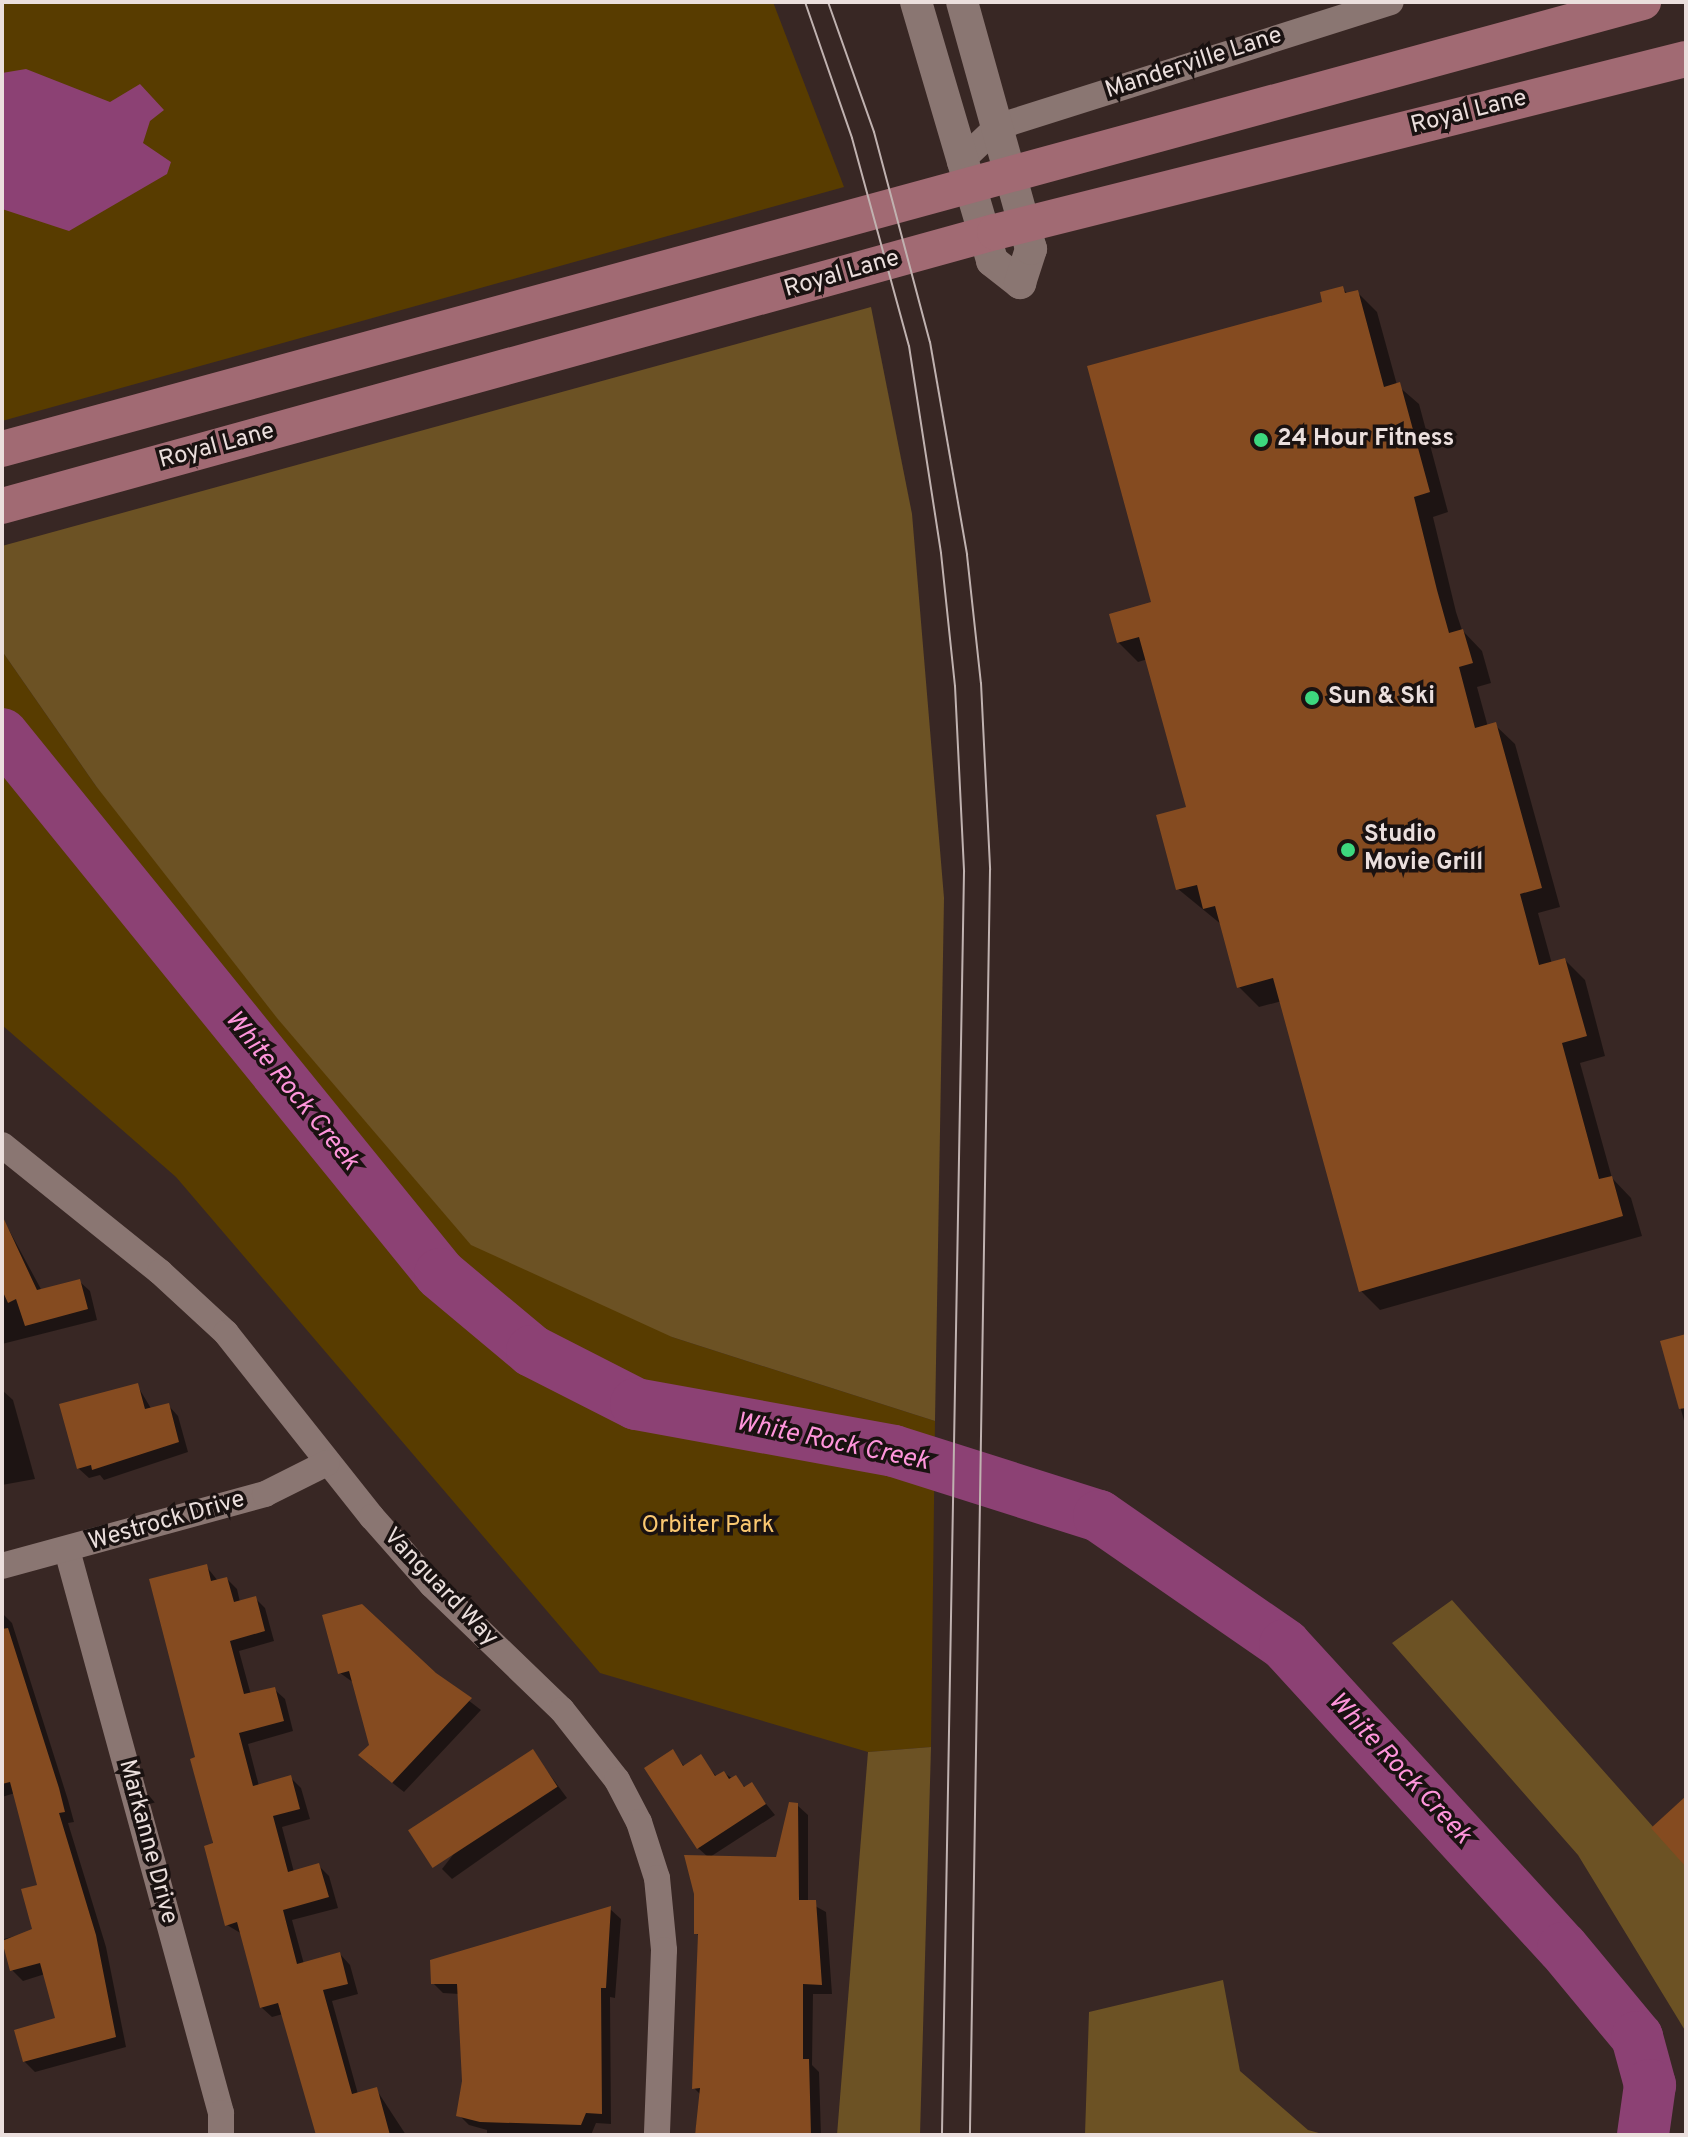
<!DOCTYPE html>
<html>
<head>
<meta charset="utf-8">
<style>
  body { margin:0 }
  #map { position:relative; width:1688px; height:2137px; overflow:hidden; background:#382724; font-family:Overpass,sans-serif }
  div>[style] { position:absolute }
  [style*='--x'] { left:calc(var(--x)*1px); top:calc(var(--y)*1px); width:calc(var(--w)*1px); rotate:calc(var(--a)*1deg) }
  .green>* { inset:0; background:#583c00 }
  .forest>* { inset:0; background:#6c5224 }
  .water>* { inset:0; background:#8c4174 }
  .shadow>* { inset:0; background:#0007 }
  .river>* { height:52px; margin:-26px; padding:0 26px; transform-origin:26px; border-radius:26px; background:#8c4174 }
  .building>* { inset:0; background:#854b20; transform-origin:0 0 }
  .minor>* { height:26px; margin:-13px; padding:0 13px; transform-origin:13px; border-radius:13px; background:#8a7672 }
  .tertiary>* { height:32px; margin:-16px; padding:0 16px; transform-origin:16px; border-radius:16px; background:#8a7672 }
  .secondary>* { height:36px; margin:-18px; padding:0 18px; transform-origin:18px; border-radius:18px; background:#a16a73 }
  .tram>* { height:2px; margin:-1px; padding:0 1px; transform-origin:1px; border-radius:1px; background:#c0b2b0 }
  .dots>* { width:22px; height:22px; translate:-50% -50%; box-sizing:border-box; border:4px solid #1a1211; border-radius:50% }
  span { translate:-50% -50%; white-space:nowrap; text-align:center; line-height:1.15; -webkit-text-stroke:7px #1a1211; paint-order:stroke }
  .street-label { font-size:24px; color:#ebdfdd }
  .poi-label { font-size:24px; color:#ebdfdd; font-weight:700 }
  .left { translate:0 -50%; text-align:left }
  .park-label { font-size:24px; color:#fac770 }
  .water-label { font-size:26px; color:#fe95db; font-style:italic }
  .frame { position:absolute; inset:0; border:4px solid #ebdfdd; pointer-events:none }
</style>
</head>
<body>
<div id="map">
  <div class="green">
    <i style="clip-path:polygon(2px 2px,773px 2px,844px 187px,2px 421px)"></i>
    <i style="clip-path:polygon(2px 651px,96px 786px,672px 1337px,935px 1421px,931px 1747px,868px 1752px,600px 1673px,176px 1177px,2px 1025px)"></i>
  </div>
  <div class="forest">
    <i style="clip-path:polygon(871px 307px,912px 514px,944px 898px,935px 1421px,672px 1337px,471px 1245px,277px 1018px,96px 786px,2px 651px,2px 546px)"></i>
    <i style="clip-path:polygon(1452px 1600px,1686px 1864px,1686px 2032px,1578px 1855px,1392px 1643px)"></i>
    <i style="clip-path:polygon(931px 1747px,920px 2135px,837px 2135px,868px 1752px)"></i>
    <i style="clip-path:polygon(1223px 1980px,1240px 2071px,1308px 2130px,1326px 2135px,1085px 2135px,1089px 2012px)"></i>
  </div>
  <div class="water">
    <i style="clip-path:polygon(26px 69px,110px 102px,140px 84px,164px 110px,150px 121px,143px 143px,171px 162px,167px 174px,69px 231px,2px 209px,2px 73px)"></i>
  </div>
  <div class="shadow">
    <i style="clip-path:polygon(1342px 288px,1348px 294px,1357px 292px,1377px 312px,1397px 385px,1419px 404px,1448px 512px,1433px 517px,1456px 612px,1462px 630px,1482px 651px,1491px 683px,1477px 687px,1488px 727px,1495px 725px,1515px 744px,1560px 907px,1538px 913px,1552px 964px,1565px 960px,1585px 980px,1605px 1056px,1580px 1063px,1612px 1178px,1631px 1198px,1642px 1236px,1380px 1310px,1361px 1291px,1282px 1001px,1259px 1007px,1239px 987px,1222px 925px,1178px 889px,1189px 808px,1148px 659px,1138px 662px,1118px 642px,1154px 604px,1325px 304px)"></i>
    <i style="clip-path:polygon(2px 1217px,42px 1291px,79px 1281px,90px 1291px,97px 1320px,2px 1344px)"></i>
    <i style="clip-path:polygon(1686px 1336px,1686px 1428px,1663px 1343px)"></i>
    <i style="clip-path:polygon(137px 1385px,152px 1410px,168px 1405px,178px 1416px,188px 1452px,104px 1480px,100px 1475px,89px 1478px,78px 1468px)"></i>
    <i style="clip-path:polygon(2px 1390px,13px 1400px,35px 1479px,2px 1485px)"></i>
    <i style="clip-path:polygon(206px 1566px,218px 1581px,227px 1579px,237px 1589px,240px 1602px,255px 1598px,265px 1608px,274px 1641px,239px 1651px,251px 1695px,274px 1689px,285px 1699px,293px 1731px,248px 1744px,259px 1786px,291px 1778px,301px 1788px,310px 1819px,282px 1827px,294px 1872px,319px 1866px,329px 1876px,338px 1908px,292px 1920px,304px 1964px,340px 1954px,350px 1965px,358px 1994px,332px 2001px,358px 2094px,376px 2089px,406px 2135px,320px 2135px,283px 2014px,272px 2017px,261px 2007px,242px 1934px,227px 1925px,198px 1759px)"></i>
    <i style="clip-path:polygon(2px 1613px,12px 1623px,68px 1800px,74px 1822px,68px 1823px,106px 1947px,126px 2047px,35px 2072px,24px 2061px,58px 2020px,45px 1974px,23px 1981px,12px 1970px,4px 1939px,34px 1931px,39px 1886px,15px 1793px,2px 1797px)"></i>
    <i style="clip-path:polygon(324px 1616px,434px 1674px,481px 1710px,404px 1792px,371px 1766px,372px 1745px,354px 1683px,340px 1673px)"></i>
    <i style="clip-path:polygon(533px 1752px,567px 1798px,452px 1879px,442px 1869px)"></i>
    <i style="clip-path:polygon(672px 1752px,685px 1767px,700px 1757px,717px 1777px,724px 1773px,747px 1788px,751px 1785px,775px 1815px,710px 1857px,778px 1859px,797px 1805px,808px 1815px,808px 1902px,826px 1912px,832px 1994px,813px 1994px,812px 2065px,819px 2072px,821px 2135px,695px 2135px,701px 2095px,694px 2088px,700px 1937px,696px 1933px,708px 1857px,698px 1848px)"></i>
    <i style="clip-path:polygon(610px 1909px,621px 1919px,615px 1998px,610px 1997px,611px 2124px,596px 2123px,591px 2135px,487px 2135px,487px 2130px,469px 2125px,459px 2115px,464px 2082px,459px 1994px,443px 1993px,433px 1983px)"></i>
  </div>
  <div class="river">
    <i style="--x:2;--y:734;--w:695;--a:50.95"></i>
    <i style="--x:440;--y:1274;--w:120;--a:39.9"></i>
    <i style="--x:532;--y:1351;--w:117;--a:27"></i>
    <i style="--x:636;--y:1404;--w:262;--a:10.3"></i>
    <i style="--x:894;--y:1451;--w:215;--a:17.6"></i>
    <i style="--x:1099;--y:1516;--w:226;--a:34.7"></i>
    <i style="--x:1285;--y:1645;--w:411;--a:47.5"></i>
    <i style="--x:1563;--y:1948;--w:116;--a:50.3"></i>
    <i style="--x:1637;--y:2037;--w:50;--a:74.8"></i>
    <i style="--x:1650;--y:2085;--w:50;--a:98"></i>
  </div>
  <div class="building">
    <i style="clip-path:polygon(1343px 286px,1345px 293px,1358px 290px,1384px 387px,1400px 382px,1430px 492px,1414px 497px,1437px 590px,1449px 633px,1463px 629px,1473px 663px,1459px 667px,1475px 728px,1496px 722px,1542px 888px,1520px 894px,1539px 965px,1565px 958px,1587px 1036px,1562px 1043px,1599px 1179px,1612px 1176px,1623px 1216px,1359px 1292px,1273px 978px,1237px 988px,1215px 906px,1203px 909px,1197px 885px,1176px 890px,1156px 815px,1186px 807px,1139px 637px,1117px 643px,1109px 614px,1151px 602px,1087px 366px,1322px 302px,1320px 292px)"></i>
    <i style="clip-path:polygon(2px 1215px,37px 1290px,80px 1279px,88px 1309px,25px 1326px,16px 1299px,8px 1303px,2px 1290px)"></i>
    <i style="clip-path:polygon(1686px 1334px,1686px 1408px,1679px 1409px,1660px 1341px)"></i>
    <i style="clip-path:polygon(138px 1383px,145px 1409px,169px 1403px,179px 1442px,92px 1470px,91px 1465px,77px 1469px,59px 1404px)"></i>
    <i style="clip-path:polygon(207px 1564px,211px 1581px,227px 1577px,234px 1602px,256px 1596px,265px 1631px,230px 1641px,244px 1694px,275px 1687px,284px 1721px,239px 1733px,253px 1786px,291px 1775px,300px 1809px,273px 1816px,288px 1872px,319px 1863px,329px 1897px,283px 1910px,297px 1964px,340px 1952px,348px 1984px,323px 1990px,352px 2094px,377px 2087px,390px 2135px,316px 2135px,278px 2003px,260px 2008px,237px 1922px,225px 1926px,204px 1846px,213px 1843px,190px 1759px,195px 1757px,149px 1579px)"></i>
    <i style="clip-path:polygon(362px 1604px,436px 1673px,472px 1698px,392px 1783px,358px 1755px,369px 1745px,349px 1671px,338px 1674px,322px 1615px)"></i>
    <i style="clip-path:polygon(8px 1628px,59px 1788px,65px 1812px,59px 1813px,96px 1935px,116px 2037px,23px 2062px,14px 2030px,55px 2018px,40px 1963px,10px 1971px,2px 1941px,32px 1929px,21px 1889px,37px 1885px,10px 1782px,2px 1784px,2px 1629px)"></i>
    <i style="left:533px;top:1749px;width:45px;height:149px;rotate:57deg"></i>
    <i style="clip-path:polygon(673px 1749px,683px 1766px,701px 1754px,715px 1776px,724px 1771px,729px 1779px,736px 1775px,744px 1787px,752px 1782px,766px 1804px,697px 1849px,644px 1768px)"></i>
    <i style="clip-path:polygon(1686px 1796px,1686px 1867px,1651px 1828px)"></i>
    <i style="clip-path:polygon(789px 1802px,798px 1803px,799px 1900px,816px 1900px,822px 1985px,803px 1984px,803px 2059px,809px 2059px,811px 2135px,695px 2135px,700px 2088px,692px 2089px,698px 1934px,694px 1934px,694px 1894px,684px 1855px,776px 1857px)"></i>
    <i style="clip-path:polygon(611px 1906px,606px 1988px,601px 1988px,602px 2114px,586px 2113px,581px 2125px,480px 2122px,456px 2116px,462px 2081px,457px 1984px,431px 1984px,430px 1960px)"></i>
  </div>
  <div class="minor">
    <i style="--x:960;--y:162;--w:51;--a:-43.4"></i>
    <i style="--x:997;--y:127;--w:413;--a:-17.6"></i>
    <i style="--x:2;--y:1145;--w:203;--a:38.8"></i>
    <i style="--x:160;--y:1272;--w:90;--a:42.7"></i>
    <i style="--x:226;--y:1333;--w:235;--a:51.6"></i>
    <i style="--x:372;--y:1517;--w:91;--a:48.6"></i>
    <i style="--x:432;--y:1585;--w:180;--a:43.9"></i>
    <i style="--x:562;--y:1710;--w:89;--a:51.8"></i>
    <i style="--x:617;--y:1780;--w:47;--a:62.4"></i>
    <i style="--x:639;--y:1822;--w:59;--a:72.2"></i>
    <i style="--x:657;--y:1878;--w:72;--a:84.4"></i>
    <i style="--x:664;--y:1950;--w:185;--a:92.2"></i>
    <i style="--x:67;--y:1550;--w:584;--a:74.7"></i>
    <i style="--x:221;--y:2113;--w:22;--a:90"></i>
    <i style="--x:2;--y:1566;--w:273;--a:-15.3"></i>
    <i style="--x:265;--y:1494;--w:69;--a:-26.6"></i>
  </div>
  <div class="tertiary">
    <i style="--x:916;--y:2;--w:270;--a:73.6"></i>
    <i style="--x:992;--y:261;--w:36;--a:38"></i>
    <i style="--x:1020;--y:283;--w:36;--a:-72"></i>
    <i style="--x:1031;--y:249;--w:256;--a:-105.6"></i>
  </div>
  <div class="secondary">
    <i style="--x:2;--y:449;--w:1701;--a:-15.24"></i>
    <i style="--x:2;--y:506;--w:1030;--a:-15.43"></i>
    <i style="--x:995;--y:232;--w:712;--a:-14.06"></i>
  </div>
  <div class="tram">
    <i style="--x:805;--y:2;--w:144;--a:70.9"></i>
    <i style="--x:852;--y:138;--w:216;--a:74.7"></i>
    <i style="--x:909;--y:346;--w:209;--a:81.2"></i>
    <i style="--x:941;--y:553;--w:134;--a:84"></i>
    <i style="--x:955;--y:686;--w:186;--a:87.2"></i>
    <i style="--x:964;--y:872;--w:1263;--a:91"></i>
    <i style="--x:828;--y:2;--w:138;--a:70.5"></i>
    <i style="--x:874;--y:132;--w:217;--a:75.1"></i>
    <i style="--x:930;--y:342;--w:216;--a:80.1"></i>
    <i style="--x:967;--y:555;--w:129;--a:83.8"></i>
    <i style="--x:981;--y:683;--w:187;--a:87.2"></i>
    <i style="--x:990;--y:870;--w:1265;--a:90.91"></i>
  </div>
  <div class="dots">
    <i style="left:1261px;top:440px;background:#3dd77e"></i>
    <i style="left:1312px;top:698px;background:#3dd77e"></i>
    <i style="left:1348px;top:850px;background:#3dd77e"></i>
  </div>
  <div class="street-label">
    <span style="left:1194px;top:64px;rotate:-18deg">Manderville Lane</span>
    <span style="left:1469px;top:113px;rotate:-14deg">Royal Lane</span>
    <span style="left:842px;top:275px;rotate:-16deg">Royal Lane</span>
    <span style="left:217px;top:447px;rotate:-15deg">Royal Lane</span>
    <span style="left:167px;top:1522px;rotate:-16deg">Westrock Drive</span>
    <span style="left:440px;top:1588px;rotate:46deg">Vanguard Way</span>
    <span style="left:147px;top:1842px;rotate:75deg">Markanne Drive</span>
  </div>
  <div class="poi-label">
    <span class="left" style="left:1277px;top:440px">24 Hour Fitness</span>
    <span class="left" style="left:1328px;top:698px">Sun &amp; Ski</span>
    <span class="left" style="left:1364px;top:850px">Studio<br>Movie Grill</span>
  </div>
  <div class="park-label">
    <span style="left:708px;top:1527px">Orbiter Park</span>
  </div>
  <div class="water-label">
    <span style="left:291px;top:1091px;rotate:51deg">White Rock Creek</span>
    <span style="left:832px;top:1443px;rotate:12deg">White Rock Creek</span>
    <span style="left:1399px;top:1769px;rotate:47deg">White Rock Creek</span>
  </div>
  <div class="frame"></div>
</div>
</body>
</html>
